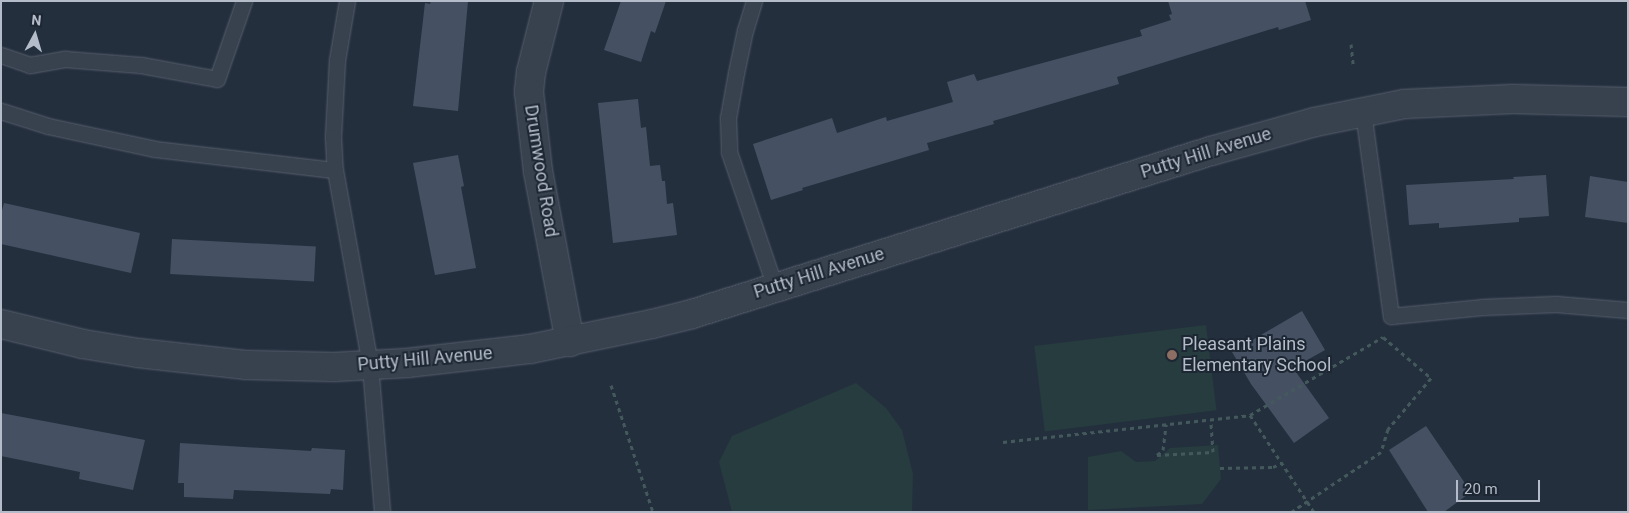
<!DOCTYPE html>
<html>
<head>
<meta charset="utf-8">
<style>
  body { margin:0 }
  #map { position:relative; width:1629px; height:513px; overflow:hidden; background:#242f3e; font-family:Roboto,sans-serif }
  div>[style] { position:absolute }
  [style*='--x'] { left:calc(var(--x)*1px); top:calc(var(--y)*1px); width:calc(var(--w)*1px); rotate:calc(var(--a)*1deg) }
  .green>* { inset:0; background:#263c3f; transform-origin:0 0 }
  .building>* { inset:0; background:#455162; transform-origin:0 0 }
  .path>* { height:3px; margin-top:-1.5px; transform-origin:0; background:repeating-linear-gradient(90deg,#44595c 0 4px,transparent 0 8px) }
  .roads { filter:drop-shadow(0 0 1px #565f6c) drop-shadow(0 0 1px #565f6c) }
  .service>* { height:15px; margin:-7.5px; padding:0 7.5px; transform-origin:7.5px; border-radius:7.5px; background:#38414e }
  .minor>* { height:28px; margin:-14px; padding:0 14px; transform-origin:14px; border-radius:14px; background:#38414e }
  .tertiary>* { height:28px; margin:-14px; padding:0 14px; transform-origin:14px; border-radius:14px; background:#38414e }
  .dots>* { width:14px; height:14px; translate:-50% -50%; box-sizing:border-box; border:2px solid #1d2633; border-radius:50% }
  span { translate:-50% -50%; white-space:nowrap; text-align:center; line-height:1.15; -webkit-text-stroke:4px #1d2633; paint-order:stroke }
  .street-label { font-size:18px; color:#b4bcc9 }
  .poi-label { font-size:18px; color:#b4bcc9 }
  .left { translate:0 -50%; text-align:left }
  .frame { position:absolute; inset:0; border:2px solid #b4bcc9; pointer-events:none }
  .north { position:absolute; left:10px; top:10px; width:50px; height:50px; -webkit-text-stroke:4px #1d2633; paint-order:stroke; rotate:6deg; font-size:14px; font-weight:700; line-height:20px; text-align:center; color:#b4bcc9 }
  .north::after { content:''; display:block; margin:auto; width:18px; height:22px; background:#b4bcc9; clip-path:polygon(50% 0,100% 100%,50% 72%,0 100%) }
  .scale { position:absolute; left:1456px; top:480px; width:84px; height:22px; box-sizing:border-box; border:2px solid #b4bcc9; border-top:0; padding-left:6px; font-size:15px; line-height:18px; white-space:nowrap; color:#b4bcc9; -webkit-text-stroke:4px #1d2633; paint-order:stroke }
</style>
</head>
<body>
<div id="map">
  <div class="green">
    <i style="left:1206px;top:325px;width:86px;height:173px;rotate:83deg"></i>
    <i style="clip-path:polygon(856px 383px,886px 408px,902px 430px,913px 474px,912px 512px,732px 512px,719px 462px,732px 436px)"></i>
    <i style="clip-path:polygon(1218px 445px,1221px 479px,1202px 504px,1088px 510px,1088px 457px,1121px 451px,1136px 462px,1155px 461px,1170px 448px)"></i>
  </div>
  <div class="building">
    <i style="clip-path:polygon(431px 1px,468px 1px,458px 111px,413px 106px,425px 3px,430px 4px)"></i>
    <i style="clip-path:polygon(621px 1px,666px 1px,655px 33px,651px 31px,641px 62px,604px 50px)"></i>
    <i style="clip-path:polygon(1168px 1px,1305px 1px,1311px 20px,1279px 30px,1278px 27px,1117px 77px,1119px 84px,993px 121px,994px 124px,927px 143px,929px 150px,802px 188px,803px 190px,771px 200px,753px 144px,832px 118px,837px 133px,886px 117px,887px 121px,953px 102px,947px 82px,974px 74px,977px 81px,1142px 36px,1140px 30px,1171px 20px,1169px 15px,1172px 14px)"></i>
    <i style="clip-path:polygon(638px 99px,641px 128px,646px 127px,650px 166px,660px 165px,662px 181px,665px 181px,667px 204px,673px 203px,677px 235px,613px 243px,598px 103px)"></i>
    <i style="clip-path:polygon(458px 155px,464px 186px,461px 187px,476px 268px,435px 275px,413px 163px)"></i>
    <i style="clip-path:polygon(1546px 175px,1549px 216px,1519px 218px,1519px 222px,1439px 228px,1439px 223px,1409px 225px,1406px 185px,1514px 179px,1513px 177px)"></i>
    <i style="clip-path:polygon(1590px 176px,1628px 182px,1628px 223px,1585px 217px)"></i>
    <i style="clip-path:polygon(4px 203px,140px 233px,131px 273px,1px 244px,1px 214px)"></i>
    <i style="left:172px;top:239px;width:144px;height:35px;rotate:3deg"></i>
    <i style="clip-path:polygon(1302px 311px,1325px 350px,1293px 368px,1329px 418px,1294px 443px,1251px 384px,1232px 352px)"></i>
    <i style="clip-path:polygon(1px 413px,145px 440px,133px 490px,79px 479px,80px 472px,1px 456px)"></i>
    <i style="clip-path:polygon(1426px 426px,1471px 492px,1444px 512px,1428px 512px,1389px 450px)"></i>
    <i style="clip-path:polygon(180px 443px,311px 451px,312px 448px,345px 450px,343px 490px,331px 489px,330px 494px,234px 490px,233px 499px,184px 497px,184px 483px,178px 483px)"></i>
  </div>
  <div class="path">
    <i style="--x:1351;--y:44;--w:20;--a:84"></i>
    <i style="--x:611;--y:385;--w:134;--a:71.7"></i>
    <i style="--x:1250;--y:415;--w:154;--a:-30.4"></i>
    <i style="--x:1383;--y:337;--w:63;--a:40.5"></i>
    <i style="--x:1431;--y:378;--w:67;--a:130.1"></i>
    <i style="--x:1388;--y:429;--w:24;--a:107"></i>
    <i style="--x:1381;--y:452;--w:108;--a:146.3"></i>
    <i style="--x:1003;--y:442;--w:248;--a:-6.2"></i>
    <i style="--x:1250;--y:415;--w:116;--a:56.6"></i>
    <i style="--x:1157;--y:455;--w:56;--a:-3.1"></i>
    <i style="--x:1213;--y:452;--w:32;--a:-94"></i>
    <i style="--x:1157;--y:455;--w:8;--a:-40"></i>
    <i style="--x:1163;--y:450;--w:26;--a:-83"></i>
    <i style="--x:1220;--y:468;--w:53;--a:-1.1"></i>
    <i style="--x:1273;--y:467;--w:10;--a:-24"></i>
  </div>
  <div class="roads">
    <div class="service">
      <i style="--x:347;--y:1;--w:60;--a:99.6"></i>
      <i style="--x:337;--y:60;--w:77;--a:93"></i>
      <i style="--x:333;--y:137;--w:33;--a:87"></i>
      <i style="--x:335;--y:170;--w:198;--a:79.8"></i>
      <i style="--x:370;--y:365;--w:147;--a:85.3"></i>
      <i style="--x:754;--y:1;--w:30;--a:107"></i>
      <i style="--x:745;--y:30;--w:44;--a:101.8"></i>
      <i style="--x:736;--y:73;--w:46;--a:100.1"></i>
      <i style="--x:728;--y:118;--w:34;--a:88"></i>
      <i style="--x:729;--y:152;--w:143;--a:71.2"></i>
      <i style="--x:1;--y:55;--w:31;--a:19"></i>
      <i style="--x:30;--y:65;--w:36;--a:-10"></i>
      <i style="--x:65;--y:59;--w:76;--a:4.5"></i>
      <i style="--x:141;--y:65;--w:77;--a:10.4"></i>
      <i style="--x:217;--y:79;--w:83;--a:-70.9"></i>
      <i style="--x:1;--y:111;--w:49;--a:17.7"></i>
      <i style="--x:48;--y:126;--w:109;--a:12.1"></i>
      <i style="--x:155;--y:149;--w:181;--a:6.7"></i>
      <i style="--x:1363;--y:112;--w:206;--a:82.2"></i>
      <i style="--x:1391;--y:316;--w:91;--a:-5.6"></i>
      <i style="--x:1482;--y:307;--w:74;--a:-2.3"></i>
      <i style="--x:1556;--y:304;--w:72;--a:4.8"></i>
    </div>
    <div class="minor">
      <i style="--x:549;--y:1;--w:73;--a:104.2"></i>
      <i style="--x:531;--y:72;--w:20;--a:96"></i>
      <i style="--x:529;--y:92;--w:80;--a:83.5"></i>
      <i style="--x:538;--y:171;--w:174;--a:79.4"></i>
    </div>
    <div class="tertiary">
      <i style="--x:1;--y:324;--w:84;--a:13.7"></i>
      <i style="--x:83;--y:344;--w:56;--a:9.3"></i>
      <i style="--x:138;--y:353;--w:110;--a:6.3"></i>
      <i style="--x:247;--y:365;--w:87;--a:1.3"></i>
      <i style="--x:334;--y:367;--w:73;--a:-3.1"></i>
      <i style="--x:407;--y:363;--w:124;--a:-6.5"></i>
      <i style="--x:530;--y:349;--w:125;--a:-11.6"></i>
      <i style="--x:652;--y:324;--w:41;--a:-14"></i>
      <i style="--x:692;--y:314;--w:544;--a:-17.44"></i>
      <i style="--x:1211;--y:151;--w:108;--a:-15.6"></i>
      <i style="--x:1315;--y:122;--w:91;--a:-11.4"></i>
      <i style="--x:1404;--y:104;--w:109;--a:-2.6"></i>
      <i style="--x:1513;--y:99;--w:115;--a:1.5"></i>
    </div>
  </div>
  <div class="dots">
    <i style="left:1172px;top:355px;background:#8d6e63"></i>
  </div>
  <div class="street-label">
    <span style="left:1206px;top:153px;rotate:-17deg">Putty Hill Avenue</span>
    <span style="left:541px;top:171px;rotate:81deg">Drumwood Road</span>
    <span style="left:819px;top:273px;rotate:-17deg">Putty Hill Avenue</span>
    <span style="left:425px;top:359px;rotate:-5deg">Putty Hill Avenue</span>
  </div>
  <div class="poi-label">
    <span class="left" style="left:1182px;top:355px">Pleasant Plains<br>Elementary School</span>
  </div>
  <div class="frame"></div>
  <div class="north">N</div>
  <div class="scale">20 m</div>
</div>
</body>
</html>
